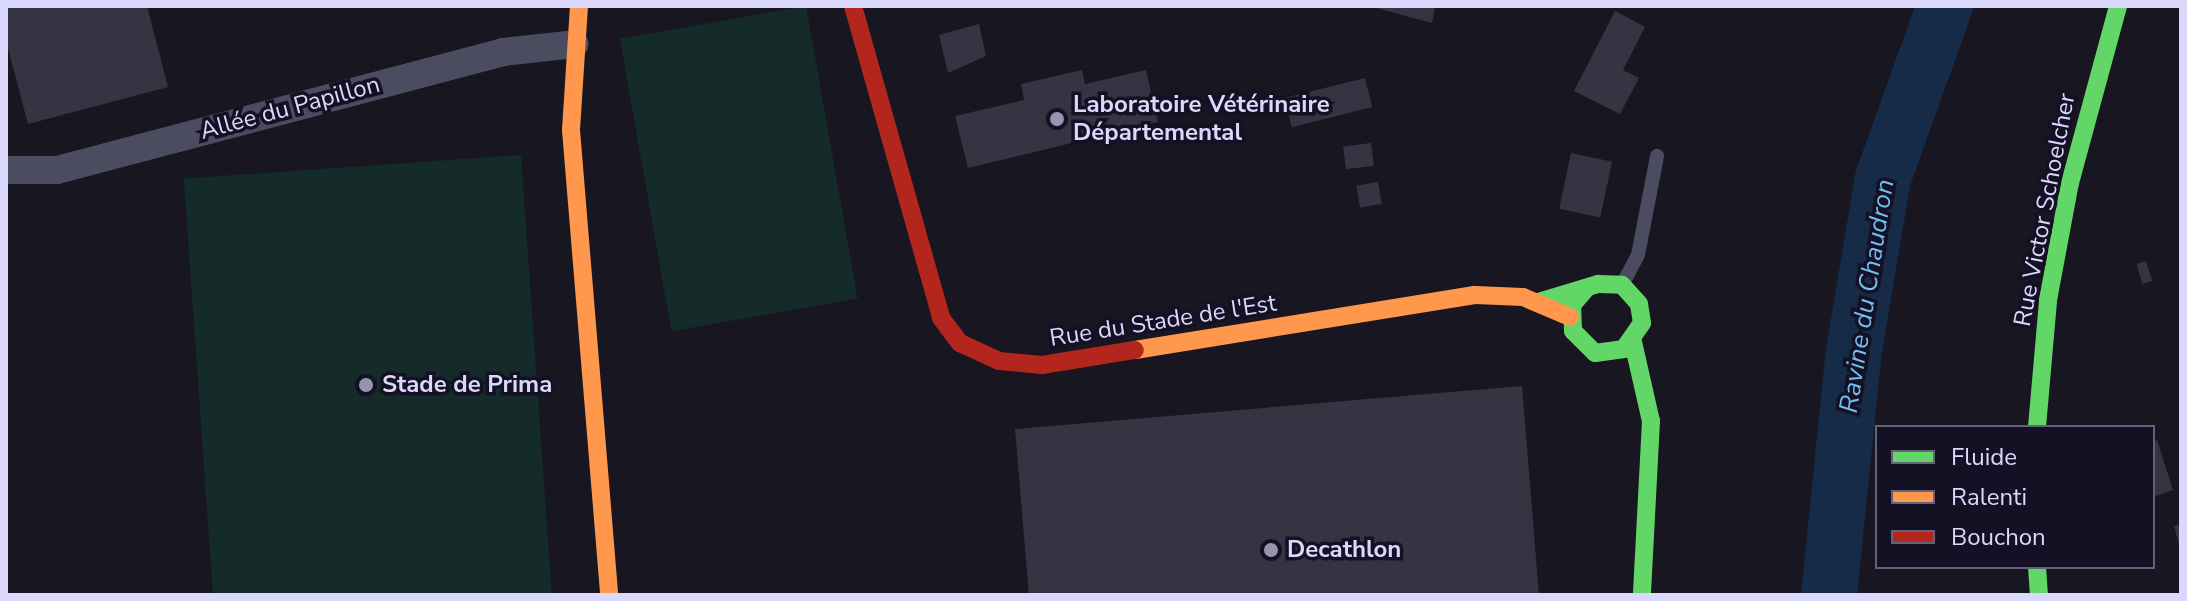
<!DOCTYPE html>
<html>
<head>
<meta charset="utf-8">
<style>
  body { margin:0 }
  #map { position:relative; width:2187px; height:601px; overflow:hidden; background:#181620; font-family:"Nunito Sans",sans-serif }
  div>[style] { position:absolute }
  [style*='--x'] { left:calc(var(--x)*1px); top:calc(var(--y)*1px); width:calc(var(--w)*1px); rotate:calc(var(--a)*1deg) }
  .green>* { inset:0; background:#152b2a; transform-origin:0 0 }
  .river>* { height:56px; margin:-28px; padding:0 28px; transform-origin:28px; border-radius:28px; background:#162b47 }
  .building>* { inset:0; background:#363442; transform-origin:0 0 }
  .lane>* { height:14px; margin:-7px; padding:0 7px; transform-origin:7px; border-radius:7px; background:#4c4c60 }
  .street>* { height:28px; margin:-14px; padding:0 14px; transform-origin:14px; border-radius:14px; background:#4c4c60 }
  .fast>* { height:18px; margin:-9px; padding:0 9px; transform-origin:9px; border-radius:9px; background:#63d668 }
  .slow>* { height:18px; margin:-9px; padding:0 9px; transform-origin:9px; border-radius:9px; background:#ff974d }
  .jam>* { height:18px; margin:-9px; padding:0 9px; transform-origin:9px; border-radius:9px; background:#b3261e }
  .dots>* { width:22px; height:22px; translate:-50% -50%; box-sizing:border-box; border:4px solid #141125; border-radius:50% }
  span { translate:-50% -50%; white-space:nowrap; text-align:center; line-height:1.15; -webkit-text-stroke:7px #141125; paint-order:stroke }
  .poi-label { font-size:24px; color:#dbd9fb; font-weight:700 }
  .left { translate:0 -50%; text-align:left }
  .street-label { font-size:24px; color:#dbd9fb }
  .water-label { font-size:26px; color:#71bef1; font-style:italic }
  .frame { position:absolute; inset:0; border:8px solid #dbd9fb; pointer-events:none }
  .legend { position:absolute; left:1875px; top:425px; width:280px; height:144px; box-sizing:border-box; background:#141125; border:2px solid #64617b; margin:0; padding:10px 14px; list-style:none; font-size:24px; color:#dbd9fb }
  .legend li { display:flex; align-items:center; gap:16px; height:40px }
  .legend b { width:40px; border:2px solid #64617b }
</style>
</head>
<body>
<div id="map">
  <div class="green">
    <i style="left:806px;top:6px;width:297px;height:189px;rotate:80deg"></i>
    <i style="left:521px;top:155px;width:441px;height:338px;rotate:86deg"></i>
  </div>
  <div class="river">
    <i style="--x:1829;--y:595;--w:239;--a:-84.2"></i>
    <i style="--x:1853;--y:357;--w:181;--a:-80.5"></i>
    <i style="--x:1883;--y:178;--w:183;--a:-70.2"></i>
  </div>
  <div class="building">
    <i style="clip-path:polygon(6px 6px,147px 6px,168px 87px,28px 124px,6px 41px)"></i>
    <i style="clip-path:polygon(1369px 6px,1435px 6px,1432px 23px)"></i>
    <i style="clip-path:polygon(1615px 11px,1645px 27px,1623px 70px,1639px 78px,1620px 114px,1574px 91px)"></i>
    <i style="clip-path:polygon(979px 24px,986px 56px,948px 73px,939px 35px)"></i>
    <i style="clip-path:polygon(1082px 70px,1085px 84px,1146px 70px,1158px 122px,968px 168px,955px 116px,1024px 100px,1021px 84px)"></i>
    <i style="left:1365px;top:78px;width:30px;height:83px;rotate:76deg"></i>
    <i style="left:1371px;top:143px;width:23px;height:28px;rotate:83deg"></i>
    <i style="left:1571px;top:153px;width:42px;height:57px;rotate:12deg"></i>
    <i style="left:1378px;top:182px;width:22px;height:22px;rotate:80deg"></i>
    <i style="left:2146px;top:261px;width:21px;height:10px;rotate:73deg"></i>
    <i style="clip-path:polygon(1522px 386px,1539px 595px,1029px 595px,1015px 429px)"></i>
    <i style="clip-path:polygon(2157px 440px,2173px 490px,2153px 497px,2153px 442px)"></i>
    <i style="clip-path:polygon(2181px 524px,2181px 548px,2180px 548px,2174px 526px)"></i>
  </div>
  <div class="lane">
    <i style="--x:1622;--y:285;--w:34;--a:-62"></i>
    <i style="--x:1638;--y:255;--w:101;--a:-79.1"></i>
  </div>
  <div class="street">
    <i style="--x:6;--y:170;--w:51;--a:0"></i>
    <i style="--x:57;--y:170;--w:461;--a:-14.8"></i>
    <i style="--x:503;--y:52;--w:72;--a:-6.3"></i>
  </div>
  <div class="fast">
    <i style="--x:1538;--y:302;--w:63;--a:-16.7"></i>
    <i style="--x:1598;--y:284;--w:24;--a:2"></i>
    <i style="--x:1622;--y:285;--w:25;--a:48"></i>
    <i style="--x:1639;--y:304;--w:19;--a:81"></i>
    <i style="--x:1642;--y:323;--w:32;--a:125"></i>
    <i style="--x:1624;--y:349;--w:29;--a:172"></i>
    <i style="--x:1595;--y:353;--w:31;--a:-135"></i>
    <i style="--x:1573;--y:331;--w:26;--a:-92"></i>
    <i style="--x:1572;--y:305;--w:21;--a:-49"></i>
    <i style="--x:1633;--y:342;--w:81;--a:77.2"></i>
    <i style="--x:1651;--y:421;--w:174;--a:93"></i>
    <i style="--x:2037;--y:427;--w:127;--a:-85"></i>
    <i style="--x:2048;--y:300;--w:119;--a:-79.4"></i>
    <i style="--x:2070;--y:183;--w:183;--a:-74.8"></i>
    <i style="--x:2037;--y:567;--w:28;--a:86"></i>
  </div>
  <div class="slow">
    <i style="--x:579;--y:6;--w:124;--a:93.7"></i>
    <i style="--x:571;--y:130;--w:467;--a:85.3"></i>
    <i style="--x:1135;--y:350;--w:344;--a:-9.2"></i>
    <i style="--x:1475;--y:295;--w:48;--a:2.4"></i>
    <i style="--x:1523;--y:297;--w:51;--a:23.1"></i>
  </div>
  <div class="jam">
    <i style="--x:853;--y:6;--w:324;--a:74.2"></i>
    <i style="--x:941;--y:318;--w:31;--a:53"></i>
    <i style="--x:960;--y:343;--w:43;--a:24.8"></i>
    <i style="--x:999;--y:361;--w:43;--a:5.3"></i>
    <i style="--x:1042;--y:365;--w:94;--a:-9.2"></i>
  </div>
  <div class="dots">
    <i style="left:1057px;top:119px;background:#9795ae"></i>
    <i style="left:366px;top:385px;background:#9795ae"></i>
    <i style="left:1271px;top:550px;background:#9795ae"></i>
  </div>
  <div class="poi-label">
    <span class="left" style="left:1073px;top:119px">Laboratoire Vétérinaire<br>Départemental</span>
    <span class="left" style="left:382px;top:385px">Stade de Prima</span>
    <span class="left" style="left:1287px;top:550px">Decathlon</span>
  </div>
  <div class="street-label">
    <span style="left:290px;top:108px;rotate:-15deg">Allée du Papillon</span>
    <span style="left:2045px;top:210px;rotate:-79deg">Rue Victor Schoelcher</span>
    <span style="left:1163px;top:321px;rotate:-9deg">Rue du Stade de l'Est</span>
  </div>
  <div class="water-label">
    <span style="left:1867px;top:296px;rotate:-81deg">Ravine du Chaudron</span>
  </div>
  <div class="frame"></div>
  <ul class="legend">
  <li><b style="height:10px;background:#63d668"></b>Fluide</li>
  <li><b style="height:10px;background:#ff974d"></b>Ralenti</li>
  <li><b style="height:10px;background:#b3261e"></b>Bouchon</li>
  </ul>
</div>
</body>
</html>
